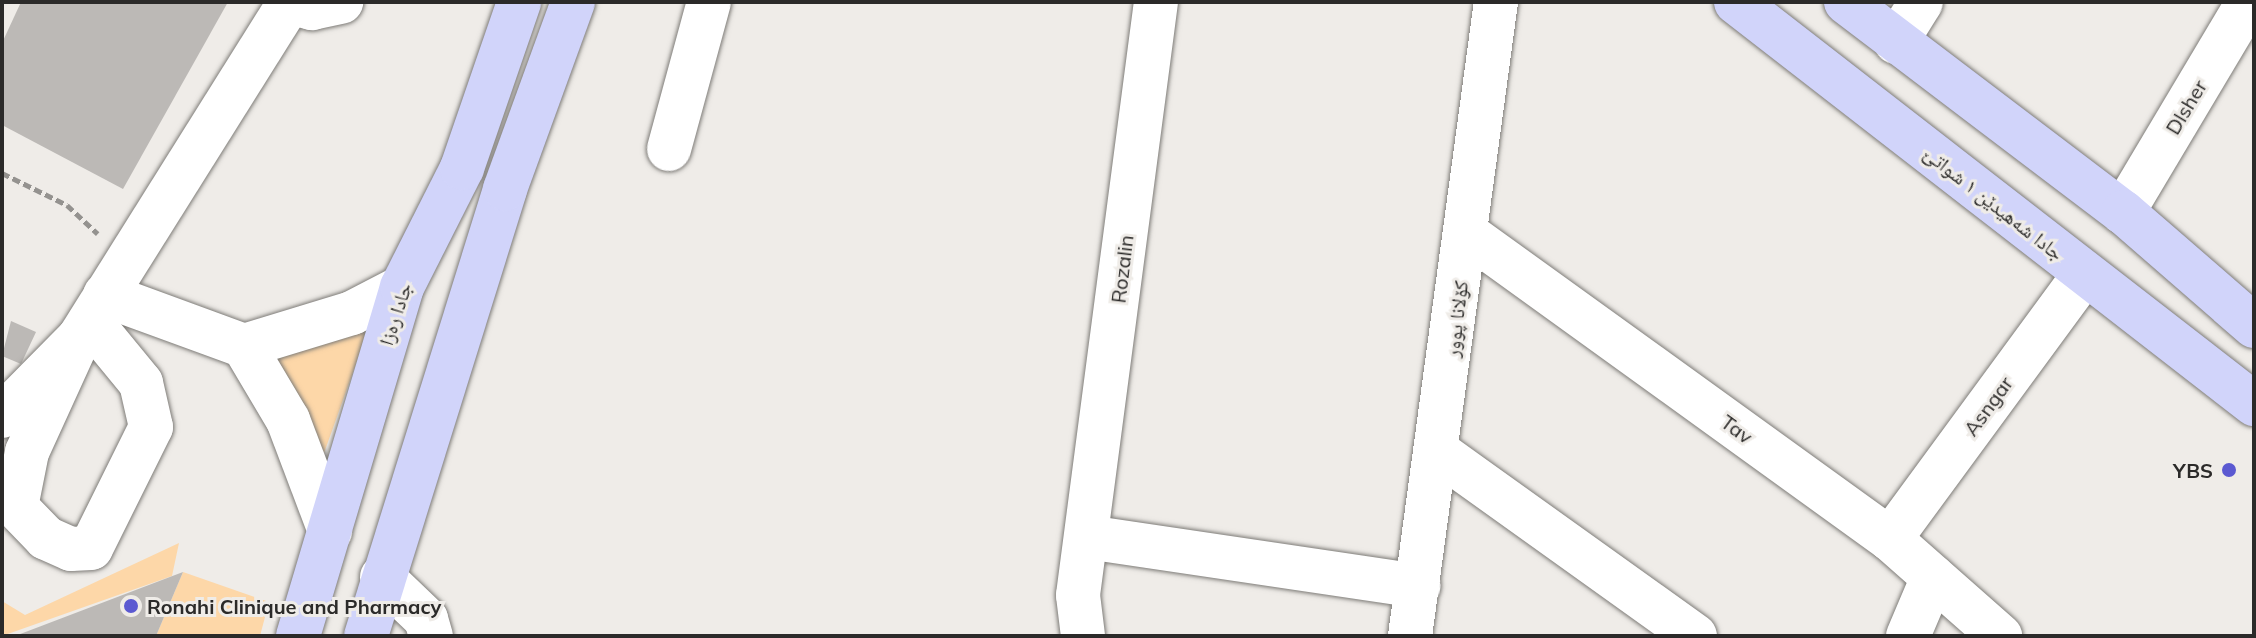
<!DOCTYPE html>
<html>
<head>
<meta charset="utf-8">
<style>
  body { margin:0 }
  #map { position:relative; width:2256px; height:638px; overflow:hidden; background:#efece8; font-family:Mulish,"Noto Naskh Arabic",sans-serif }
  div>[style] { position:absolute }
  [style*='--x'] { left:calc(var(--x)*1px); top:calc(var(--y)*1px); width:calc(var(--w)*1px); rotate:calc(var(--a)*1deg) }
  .green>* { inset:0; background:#fdd7a8 }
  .building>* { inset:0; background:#bcb9b6 }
  .path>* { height:5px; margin-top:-2.5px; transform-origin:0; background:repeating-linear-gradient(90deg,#94928f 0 8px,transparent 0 12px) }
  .roads { filter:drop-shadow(0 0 2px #7e7c78) drop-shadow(0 0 2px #7e7c78) }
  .minor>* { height:44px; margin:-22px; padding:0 22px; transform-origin:22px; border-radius:22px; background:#fff }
  .major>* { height:44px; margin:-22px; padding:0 22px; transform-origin:22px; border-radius:22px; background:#d1d4fa }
  .dots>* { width:22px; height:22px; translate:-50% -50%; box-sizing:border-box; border:4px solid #efece8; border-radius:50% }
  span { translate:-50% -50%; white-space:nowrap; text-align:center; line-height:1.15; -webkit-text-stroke:6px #efece8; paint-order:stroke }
  .street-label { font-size:20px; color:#2b2a29 }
  .poi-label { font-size:20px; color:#2b2a29; font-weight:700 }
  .right { translate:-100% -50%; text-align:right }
  .left { translate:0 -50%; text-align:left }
  .frame { position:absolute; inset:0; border:4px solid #2b2a29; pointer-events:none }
</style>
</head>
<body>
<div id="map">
  <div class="green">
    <i style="clip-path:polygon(376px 308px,319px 467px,275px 355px)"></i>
    <i style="clip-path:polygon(179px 543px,172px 576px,2px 636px,2px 601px,25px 615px)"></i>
    <i style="clip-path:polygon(183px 572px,269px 602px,260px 636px,156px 636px)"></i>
  </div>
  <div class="building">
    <i style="clip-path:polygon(21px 2px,228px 2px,123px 189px,2px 125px,2px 43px)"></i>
    <i style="clip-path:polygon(11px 321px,36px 332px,21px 364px,2px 356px)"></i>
    <i style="clip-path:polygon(183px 572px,156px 636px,15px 636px)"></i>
  </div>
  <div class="path">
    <i style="--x:2;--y:173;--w:72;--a:26.2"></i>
    <i style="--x:67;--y:205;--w:42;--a:43.1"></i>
  </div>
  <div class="roads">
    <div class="minor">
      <i style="--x:293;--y:3;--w:20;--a:15"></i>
      <i style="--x:312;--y:8;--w:30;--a:-12"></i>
      <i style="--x:1896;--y:42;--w:47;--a:-58"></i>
      <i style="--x:669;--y:149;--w:152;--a:-74.8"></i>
      <i style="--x:2123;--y:212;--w:244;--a:-59.2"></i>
      <i style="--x:1466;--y:233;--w:523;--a:35.82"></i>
      <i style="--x:1890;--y:539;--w:147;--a:41.4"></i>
      <i style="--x:105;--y:295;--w:148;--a:20.1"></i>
      <i style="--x:244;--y:346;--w:86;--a:59.3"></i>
      <i style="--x:288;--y:420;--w:119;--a:69.3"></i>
      <i style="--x:79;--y:338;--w:125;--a:114.5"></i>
      <i style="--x:27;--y:452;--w:56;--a:101.3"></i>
      <i style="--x:16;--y:507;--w:43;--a:45.9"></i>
      <i style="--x:46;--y:538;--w:27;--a:24"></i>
      <i style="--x:71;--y:549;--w:20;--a:-3"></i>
      <i style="--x:91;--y:548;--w:135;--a:-63.6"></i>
      <i style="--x:151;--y:427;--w:45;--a:-102.8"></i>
      <i style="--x:141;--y:383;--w:80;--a:-129.4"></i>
      <i style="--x:244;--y:346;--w:113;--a:-17"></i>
      <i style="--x:352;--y:313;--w:56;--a:-27.5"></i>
      <i style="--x:2;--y:416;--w:110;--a:-45.4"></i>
      <i style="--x:79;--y:338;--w:397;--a:-57.9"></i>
      <i style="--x:1438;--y:452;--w:316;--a:35.6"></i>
      <i style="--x:1087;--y:537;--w:335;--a:8.4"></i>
      <i style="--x:1890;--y:539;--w:329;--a:-53.7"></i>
      <i style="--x:382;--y:577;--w:61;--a:43.7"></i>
      <i style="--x:426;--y:619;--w:18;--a:74"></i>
      <i style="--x:1083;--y:636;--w:41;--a:-97"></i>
      <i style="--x:1078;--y:595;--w:598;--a:-82.51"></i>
      <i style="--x:1410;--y:636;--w:640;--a:-82.28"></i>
      <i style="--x:1908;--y:636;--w:64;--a:-67"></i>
    </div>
    <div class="major">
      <i style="--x:1736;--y:2;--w:656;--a:37.81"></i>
      <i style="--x:1846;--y:2;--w:348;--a:37.2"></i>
      <i style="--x:2123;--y:212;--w:174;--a:41"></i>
      <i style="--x:298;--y:636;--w:364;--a:-73.4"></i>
      <i style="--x:402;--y:287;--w:133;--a:-63.2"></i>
      <i style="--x:462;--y:168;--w:176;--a:-71"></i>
      <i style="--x:366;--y:636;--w:468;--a:-72.7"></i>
      <i style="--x:505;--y:189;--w:199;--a:-70"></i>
    </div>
  </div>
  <div class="dots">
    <i style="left:2229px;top:470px;background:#5b59d1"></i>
    <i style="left:131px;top:606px;background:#5b59d1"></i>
  </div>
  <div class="street-label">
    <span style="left:2186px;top:107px;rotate:-59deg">Dlsher</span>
    <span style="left:1994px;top:203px;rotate:38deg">جادا شەهیدێن ١ شواتێ</span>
    <span style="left:1122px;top:269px;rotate:-83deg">Rozalin</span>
    <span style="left:395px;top:314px;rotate:-72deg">جادا ره‌زا</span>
    <span style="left:1456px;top:319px;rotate:-83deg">کۆلانا پوور</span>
    <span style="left:1988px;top:406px;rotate:-54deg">Asngar</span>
    <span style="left:1737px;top:429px;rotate:36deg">Tav</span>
  </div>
  <div class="poi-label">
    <span class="right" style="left:2213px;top:470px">YBS</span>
    <span class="left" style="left:147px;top:606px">Ronahi Clinique and Pharmacy</span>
  </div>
  <div class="frame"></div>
</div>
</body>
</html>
